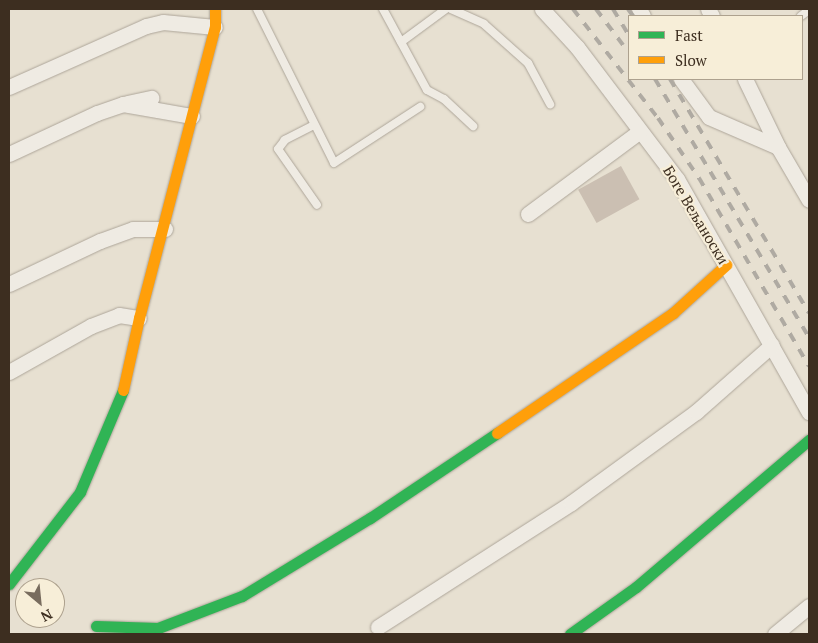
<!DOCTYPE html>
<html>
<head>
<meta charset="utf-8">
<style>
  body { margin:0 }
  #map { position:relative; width:818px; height:643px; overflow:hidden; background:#e7e0d1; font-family:"PT Serif",serif }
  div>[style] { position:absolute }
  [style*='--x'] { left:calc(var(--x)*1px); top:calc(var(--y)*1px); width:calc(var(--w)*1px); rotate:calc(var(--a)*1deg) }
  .building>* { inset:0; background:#cbbfb2; transform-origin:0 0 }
  .roads { filter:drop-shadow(0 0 1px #ada599) drop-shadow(0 0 1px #ada599) }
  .lane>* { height:8px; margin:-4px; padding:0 4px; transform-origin:4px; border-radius:4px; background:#efebe3 }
  .street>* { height:15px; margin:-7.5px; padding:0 7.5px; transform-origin:7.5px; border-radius:7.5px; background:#efebe3 }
  .fast>* { height:11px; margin:-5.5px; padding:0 5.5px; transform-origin:5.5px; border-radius:5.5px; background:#30b455 }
  .slow>* { height:11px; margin:-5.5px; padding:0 5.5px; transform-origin:5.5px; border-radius:5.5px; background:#ff9f0a }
  .rail>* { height:4px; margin-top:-2px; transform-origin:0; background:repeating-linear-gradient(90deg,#afaaa2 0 9px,transparent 0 18px) }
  span { translate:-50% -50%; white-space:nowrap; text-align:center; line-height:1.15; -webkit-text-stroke:4.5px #f7eed8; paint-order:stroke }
  .street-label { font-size:15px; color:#3d2e20 }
  .frame { position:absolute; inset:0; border:10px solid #3d2e20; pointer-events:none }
  .legend { position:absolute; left:628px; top:15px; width:175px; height:65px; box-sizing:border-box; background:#f7eed8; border:1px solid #ada18e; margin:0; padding:6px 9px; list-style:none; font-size:15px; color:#3d2e20 }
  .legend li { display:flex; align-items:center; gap:10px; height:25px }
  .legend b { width:25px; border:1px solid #ada18e }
  .north { position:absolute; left:15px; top:578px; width:50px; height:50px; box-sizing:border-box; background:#f7eed8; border:1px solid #ada18e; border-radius:50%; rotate:152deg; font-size:14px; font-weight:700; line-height:20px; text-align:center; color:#3d2e20 }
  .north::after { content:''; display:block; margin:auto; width:18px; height:22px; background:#786c5e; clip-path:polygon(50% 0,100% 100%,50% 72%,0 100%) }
</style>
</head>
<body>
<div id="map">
  <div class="building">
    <i style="left:621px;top:166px;width:38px;height:49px;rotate:61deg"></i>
  </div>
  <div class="roads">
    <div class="lane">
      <i style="--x:257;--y:9;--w:172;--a:63.4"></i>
      <i style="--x:334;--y:163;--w:103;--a:-33.1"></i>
      <i style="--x:383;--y:9;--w:92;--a:61.5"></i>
      <i style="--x:427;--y:90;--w:19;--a:28"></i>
      <i style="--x:444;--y:99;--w:40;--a:43"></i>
      <i style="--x:451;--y:9;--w:36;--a:24"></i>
      <i style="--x:484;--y:24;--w:59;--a:41.6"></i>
      <i style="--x:528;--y:63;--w:47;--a:61.8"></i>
      <i style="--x:801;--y:16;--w:10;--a:-37"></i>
      <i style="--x:401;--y:42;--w:56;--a:-36.3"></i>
      <i style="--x:314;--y:125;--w:33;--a:153"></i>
      <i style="--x:285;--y:140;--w:11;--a:128"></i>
      <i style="--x:278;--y:149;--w:68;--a:55.1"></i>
    </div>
    <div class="street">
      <i style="--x:542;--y:9;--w:52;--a:47.4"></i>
      <i style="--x:577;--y:47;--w:166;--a:52.9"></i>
      <i style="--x:677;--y:179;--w:268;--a:60.5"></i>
      <i style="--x:639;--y:9;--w:8;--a:60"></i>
      <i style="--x:708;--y:9;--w:8;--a:60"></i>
      <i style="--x:681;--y:79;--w:47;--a:53.6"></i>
      <i style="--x:709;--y:117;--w:75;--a:23.5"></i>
      <i style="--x:745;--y:79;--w:76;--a:64.1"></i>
      <i style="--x:778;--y:147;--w:61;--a:59.7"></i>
      <i style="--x:9;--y:87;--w:150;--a:-24"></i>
      <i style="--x:146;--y:26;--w:17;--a:-13"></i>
      <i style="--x:163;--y:22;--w:52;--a:5.5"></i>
      <i style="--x:127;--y:103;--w:25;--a:-12"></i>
      <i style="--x:9;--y:154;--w:97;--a:-25"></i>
      <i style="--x:97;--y:113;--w:28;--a:-19"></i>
      <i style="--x:123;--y:104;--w:70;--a:9.9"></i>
      <i style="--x:528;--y:214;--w:139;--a:-36.5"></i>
      <i style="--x:9;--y:284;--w:101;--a:-25.3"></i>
      <i style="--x:100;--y:241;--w:35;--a:-20"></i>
      <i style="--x:133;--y:229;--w:32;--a:0"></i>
      <i style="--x:9;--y:372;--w:94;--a:-29.3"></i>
      <i style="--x:91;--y:326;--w:30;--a:-21"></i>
      <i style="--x:119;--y:315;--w:20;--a:9"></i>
      <i style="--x:378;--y:627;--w:229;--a:-32.7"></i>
      <i style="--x:571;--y:503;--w:155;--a:-36.1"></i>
      <i style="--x:696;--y:412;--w:101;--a:-41.4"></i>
      <i style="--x:775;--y:634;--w:44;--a:-39.5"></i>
    </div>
    <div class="fast">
      <i style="--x:9;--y:584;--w:116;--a:-52.3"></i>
      <i style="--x:80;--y:492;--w:111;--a:-67.1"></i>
      <i style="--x:96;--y:626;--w:62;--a:1.8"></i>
      <i style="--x:158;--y:628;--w:90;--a:-20.9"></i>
      <i style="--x:242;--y:596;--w:150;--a:-31.4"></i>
      <i style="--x:370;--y:518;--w:153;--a:-33.8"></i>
      <i style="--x:570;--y:634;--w:81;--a:-35.5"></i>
      <i style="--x:636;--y:587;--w:227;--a:-40.4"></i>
    </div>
    <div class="slow">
      <i style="--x:123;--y:390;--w:74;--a:-77.5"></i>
      <i style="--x:139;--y:318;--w:301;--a:-75.4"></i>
      <i style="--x:215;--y:27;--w:18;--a:-90"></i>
      <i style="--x:497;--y:433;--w:213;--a:-34.3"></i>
      <i style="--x:673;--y:313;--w:72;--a:-42.2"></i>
    </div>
  </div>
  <div class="rail">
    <i style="--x:573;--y:9;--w:138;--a:52.1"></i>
    <i style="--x:658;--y:118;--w:73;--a:55.7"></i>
    <i style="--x:699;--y:178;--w:218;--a:59.7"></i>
    <i style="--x:596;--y:9;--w:45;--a:53.1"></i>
    <i style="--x:613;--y:9;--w:31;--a:59"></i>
    <i style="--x:628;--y:9;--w:9;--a:54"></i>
    <i style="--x:655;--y:79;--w:300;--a:59.2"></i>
    <i style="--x:670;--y:79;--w:272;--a:59.3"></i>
  </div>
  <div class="street-label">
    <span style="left:696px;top:215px;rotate:59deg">Боге Вељаноски</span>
  </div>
  <div class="frame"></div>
  <ul class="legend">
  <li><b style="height:6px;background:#30b455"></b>Fast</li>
  <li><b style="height:6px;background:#ff9f0a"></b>Slow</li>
  </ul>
  <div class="north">N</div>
</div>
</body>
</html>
